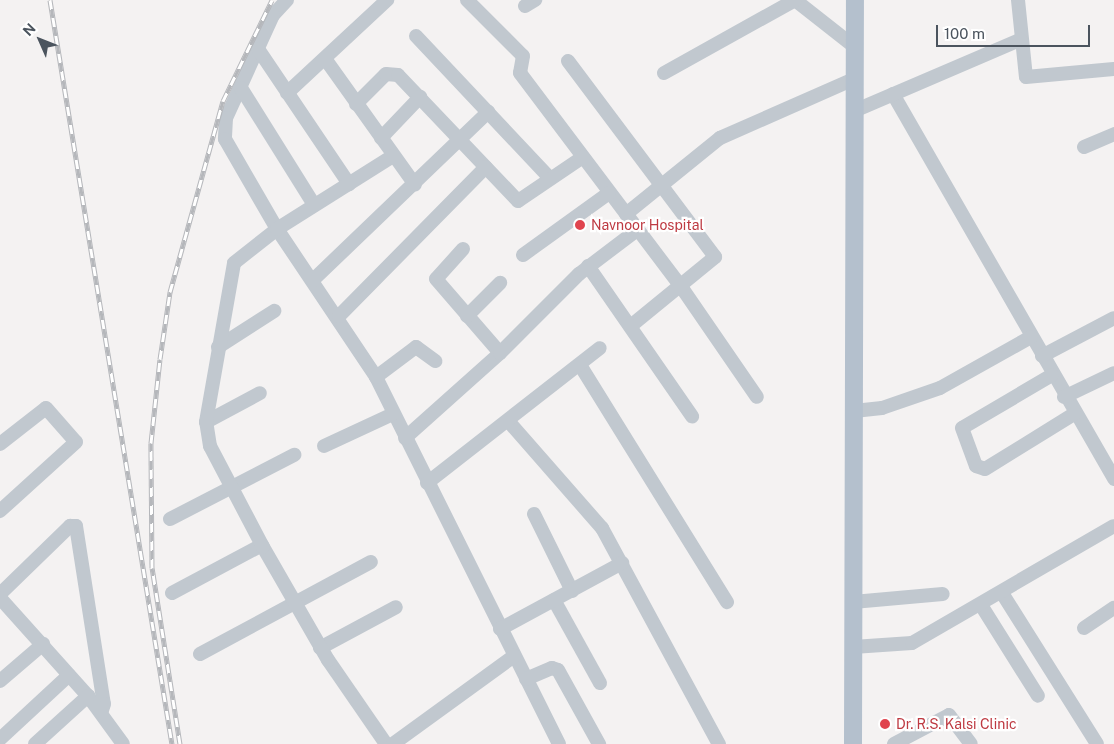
<!DOCTYPE html>
<html>
<head>
<meta charset="utf-8">
<style>
  body { margin:0 }
  #map { position:relative; width:1114px; height:744px; overflow:hidden; background:#f4f2f2; font-family:"Public Sans",sans-serif }
  div>[style] { position:absolute }
  [style*='--x'] { left:calc(var(--x)*1px); top:calc(var(--y)*1px); width:calc(var(--w)*1px); rotate:calc(var(--a)*1deg) }
  .minor>* { height:14px; margin:-7px; padding:0 7px; transform-origin:7px; border-radius:7px; background:#c1c8cf }
  .major>* { height:18px; margin:-9px; padding:0 9px; transform-origin:9px; border-radius:9px; background:#b4c0cd }
  .rail>* { height:5px; margin-top:-2.5px; transform-origin:0; background:repeating-linear-gradient(90deg,#fff 0 9px,#b5b7bb 0 18px); box-sizing:border-box; border-block:1px solid #b5b7bb }
  .dots>* { width:14px; height:14px; translate:-50% -50%; box-sizing:border-box; border:2px solid #fff; border-radius:50% }
  span { translate:-50% -50%; white-space:nowrap; text-align:center; line-height:1.15; -webkit-text-stroke:4.5px #fff; paint-order:stroke }
  .health-label { font-size:14px; color:#be3a42 }
  .left { translate:0 -50%; text-align:left }
  .north { position:absolute; left:15px; top:15px; width:50px; height:50px; -webkit-text-stroke:4px #fff; paint-order:stroke; rotate:314deg; font-size:14px; font-weight:700; line-height:20px; text-align:center; color:#4b545e }
  .north::after { content:''; display:block; margin:auto; width:18px; height:22px; background:#4b545e; clip-path:polygon(50% 0,100% 100%,50% 72%,0 100%) }
  .scale { position:absolute; left:936px; top:25px; width:154px; height:22px; box-sizing:border-box; border:2px solid #4b545e; border-top:0; padding-left:6px; font-size:15px; line-height:18px; white-space:nowrap; color:#4b545e; -webkit-text-stroke:4px #fff; paint-order:stroke }
</style>
</head>
<body>
<div id="map">
  <div class="minor">
    <i style="--x:287;--y:0;--w:21;--a:133"></i>
    <i style="--x:273;--y:15;--w:113;--a:114.5"></i>
    <i style="--x:226;--y:118;--w:21;--a:93"></i>
    <i style="--x:225;--y:139;--w:104;--a:60"></i>
    <i style="--x:277;--y:229;--w:178;--a:56.2"></i>
    <i style="--x:376;--y:377;--w:410;--a:63.5"></i>
    <i style="--x:467;--y:0;--w:79;--a:45"></i>
    <i style="--x:523;--y:56;--w:17;--a:100"></i>
    <i style="--x:520;--y:73;--w:269;--a:53"></i>
    <i style="--x:682;--y:288;--w:132;--a:55.5"></i>
    <i style="--x:795;--y:0;--w:76;--a:38.1"></i>
    <i style="--x:1018;--y:0;--w:77;--a:84.1"></i>
    <i style="--x:1026;--y:77;--w:88;--a:-5.2"></i>
    <i style="--x:525;--y:6;--w:12;--a:-31"></i>
    <i style="--x:416;--y:36;--w:194;--a:46.7"></i>
    <i style="--x:258;--y:49;--w:163;--a:56"></i>
    <i style="--x:326;--y:60;--w:153;--a:54.5"></i>
    <i style="--x:568;--y:61;--w:245;--a:53.1"></i>
    <i style="--x:715;--y:257;--w:107;--a:140.7"></i>
    <i style="--x:664;--y:73;--w:150;--a:-29.1"></i>
    <i style="--x:241;--y:88;--w:138;--a:58"></i>
    <i style="--x:287;--y:93;--w:137;--a:-42.9"></i>
    <i style="--x:893;--y:94;--w:444;--a:60.1"></i>
    <i style="--x:356;--y:104;--w:42;--a:-45"></i>
    <i style="--x:386;--y:74;--w:12;--a:5"></i>
    <i style="--x:398;--y:75;--w:174;--a:46.4"></i>
    <i style="--x:518;--y:201;--w:78;--a:-34.1"></i>
    <i style="--x:854;--y:111;--w:181;--a:-23.2"></i>
    <i style="--x:381;--y:138;--w:57;--a:-46.4"></i>
    <i style="--x:1084;--y:147;--w:33;--a:-23"></i>
    <i style="--x:626;--y:214;--w:121;--a:-39"></i>
    <i style="--x:720;--y:138;--w:146;--a:-23.8"></i>
    <i style="--x:463;--y:249;--w:40;--a:132"></i>
    <i style="--x:436;--y:279;--w:98;--a:49.1"></i>
    <i style="--x:523;--y:255;--w:106;--a:-35.8"></i>
    <i style="--x:588;--y:266;--w:183;--a:55.3"></i>
    <i style="--x:313;--y:280;--w:243;--a:-43.8"></i>
    <i style="--x:339;--y:316;--w:209;--a:-45.4"></i>
    <i style="--x:467;--y:316;--w:47;--a:-45"></i>
    <i style="--x:218;--y:347;--w:67;--a:-32.7"></i>
    <i style="--x:1042;--y:356;--w:81;--a:-27.8"></i>
    <i style="--x:580;--y:365;--w:279;--a:58.2"></i>
    <i style="--x:1052;--y:375;--w:104;--a:149.5"></i>
    <i style="--x:962;--y:428;--w:40;--a:69.8"></i>
    <i style="--x:976;--y:466;--w:9;--a:18"></i>
    <i style="--x:985;--y:469;--w:105;--a:-31.7"></i>
    <i style="--x:376;--y:377;--w:50;--a:-36.9"></i>
    <i style="--x:416;--y:347;--w:24;--a:36"></i>
    <i style="--x:1064;--y:397;--w:55;--a:-25.6"></i>
    <i style="--x:854;--y:411;--w:28;--a:-6"></i>
    <i style="--x:882;--y:408;--w:61;--a:-19"></i>
    <i style="--x:940;--y:388;--w:104;--a:-29.3"></i>
    <i style="--x:206;--y:422;--w:61;--a:-28.2"></i>
    <i style="--x:510;--y:423;--w:140;--a:48.8"></i>
    <i style="--x:602;--y:528;--w:246;--a:61.6"></i>
    <i style="--x:405;--y:438;--w:127;--a:-41.8"></i>
    <i style="--x:500;--y:353;--w:112;--a:-45"></i>
    <i style="--x:579;--y:274;--w:73;--a:-37.2"></i>
    <i style="--x:0;--y:444;--w:58;--a:-38"></i>
    <i style="--x:46;--y:408;--w:45;--a:48.6"></i>
    <i style="--x:76;--y:442;--w:103;--a:137.8"></i>
    <i style="--x:324;--y:446;--w:76;--a:-24.9"></i>
    <i style="--x:427;--y:483;--w:219;--a:-38"></i>
    <i style="--x:534;--y:514;--w:86;--a:63.7"></i>
    <i style="--x:170;--y:519;--w:140;--a:-27.3"></i>
    <i style="--x:172;--y:593;--w:102;--a:-28.1"></i>
    <i style="--x:1002;--y:593;--w:178;--a:57.8"></i>
    <i style="--x:0;--y:594;--w:98;--a:-44.2"></i>
    <i style="--x:70;--y:526;--w:6;--a:0"></i>
    <i style="--x:76;--y:526;--w:180;--a:81.1"></i>
    <i style="--x:104;--y:704;--w:9;--a:108"></i>
    <i style="--x:0;--y:598;--w:132;--a:48.1"></i>
    <i style="--x:88;--y:696;--w:59;--a:53.9"></i>
    <i style="--x:554;--y:600;--w:95;--a:61"></i>
    <i style="--x:853;--y:602;--w:90;--a:-5.1"></i>
    <i style="--x:981;--y:605;--w:107;--a:57.9"></i>
    <i style="--x:1084;--y:628;--w:36;--a:-34"></i>
    <i style="--x:500;--y:629;--w:139;--a:-28.4"></i>
    <i style="--x:853;--y:647;--w:59;--a:-3.9"></i>
    <i style="--x:912;--y:643;--w:233;--a:-30.1"></i>
    <i style="--x:320;--y:648;--w:86;--a:-28.3"></i>
    <i style="--x:200;--y:654;--w:194;--a:-28.3"></i>
    <i style="--x:526;--y:679;--w:28;--a:-23"></i>
    <i style="--x:552;--y:668;--w:6;--a:18"></i>
    <i style="--x:558;--y:670;--w:85;--a:61"></i>
    <i style="--x:0;--y:681;--w:57;--a:-40.7"></i>
    <i style="--x:0;--y:739;--w:94;--a:-42.8"></i>
    <i style="--x:35;--y:744;--w:72;--a:-42.2"></i>
    <i style="--x:386;--y:744;--w:102;--a:-124.6"></i>
    <i style="--x:328;--y:660;--w:130;--a:-119.9"></i>
    <i style="--x:263;--y:547;--w:114;--a:-117.7"></i>
    <i style="--x:210;--y:446;--w:24;--a:-99"></i>
    <i style="--x:206;--y:422;--w:161;--a:-80"></i>
    <i style="--x:234;--y:263;--w:55;--a:-38.3"></i>
    <i style="--x:277;--y:229;--w:137;--a:-32.2"></i>
    <i style="--x:393;--y:744;--w:150;--a:-36"></i>
    <i style="--x:894;--y:744;--w:62;--a:-27.8"></i>
    <i style="--x:949;--y:715;--w:36;--a:53"></i>
  </div>
  <div class="major">
    <i style="--x:853;--y:744;--w:744;--a:-89.85"></i>
  </div>
  <div class="rail">
    <i style="--x:50;--y:0;--w:754;--a:80.69"></i>
    <i style="--x:180;--y:744;--w:178;--a:-99"></i>
    <i style="--x:152;--y:568;--w:125;--a:-90.5"></i>
    <i style="--x:151;--y:443;--w:84;--a:-83.9"></i>
    <i style="--x:160;--y:359;--w:68;--a:-81.5"></i>
    <i style="--x:170;--y:292;--w:198;--a:-74.5"></i>
    <i style="--x:223;--y:101;--w:112;--a:-64.1"></i>
  </div>
  <div class="dots">
    <i style="left:580px;top:225px;background:#e0444e"></i>
    <i style="left:885px;top:724px;background:#e0444e"></i>
  </div>
  <div class="health-label">
    <span class="left" style="left:591px;top:225px">Navnoor Hospital</span>
    <span class="left" style="left:896px;top:724px">Dr. R.S. Kalsi Clinic</span>
  </div>
  <div class="north">N</div>
  <div class="scale">100 m</div>
</div>
</body>
</html>
